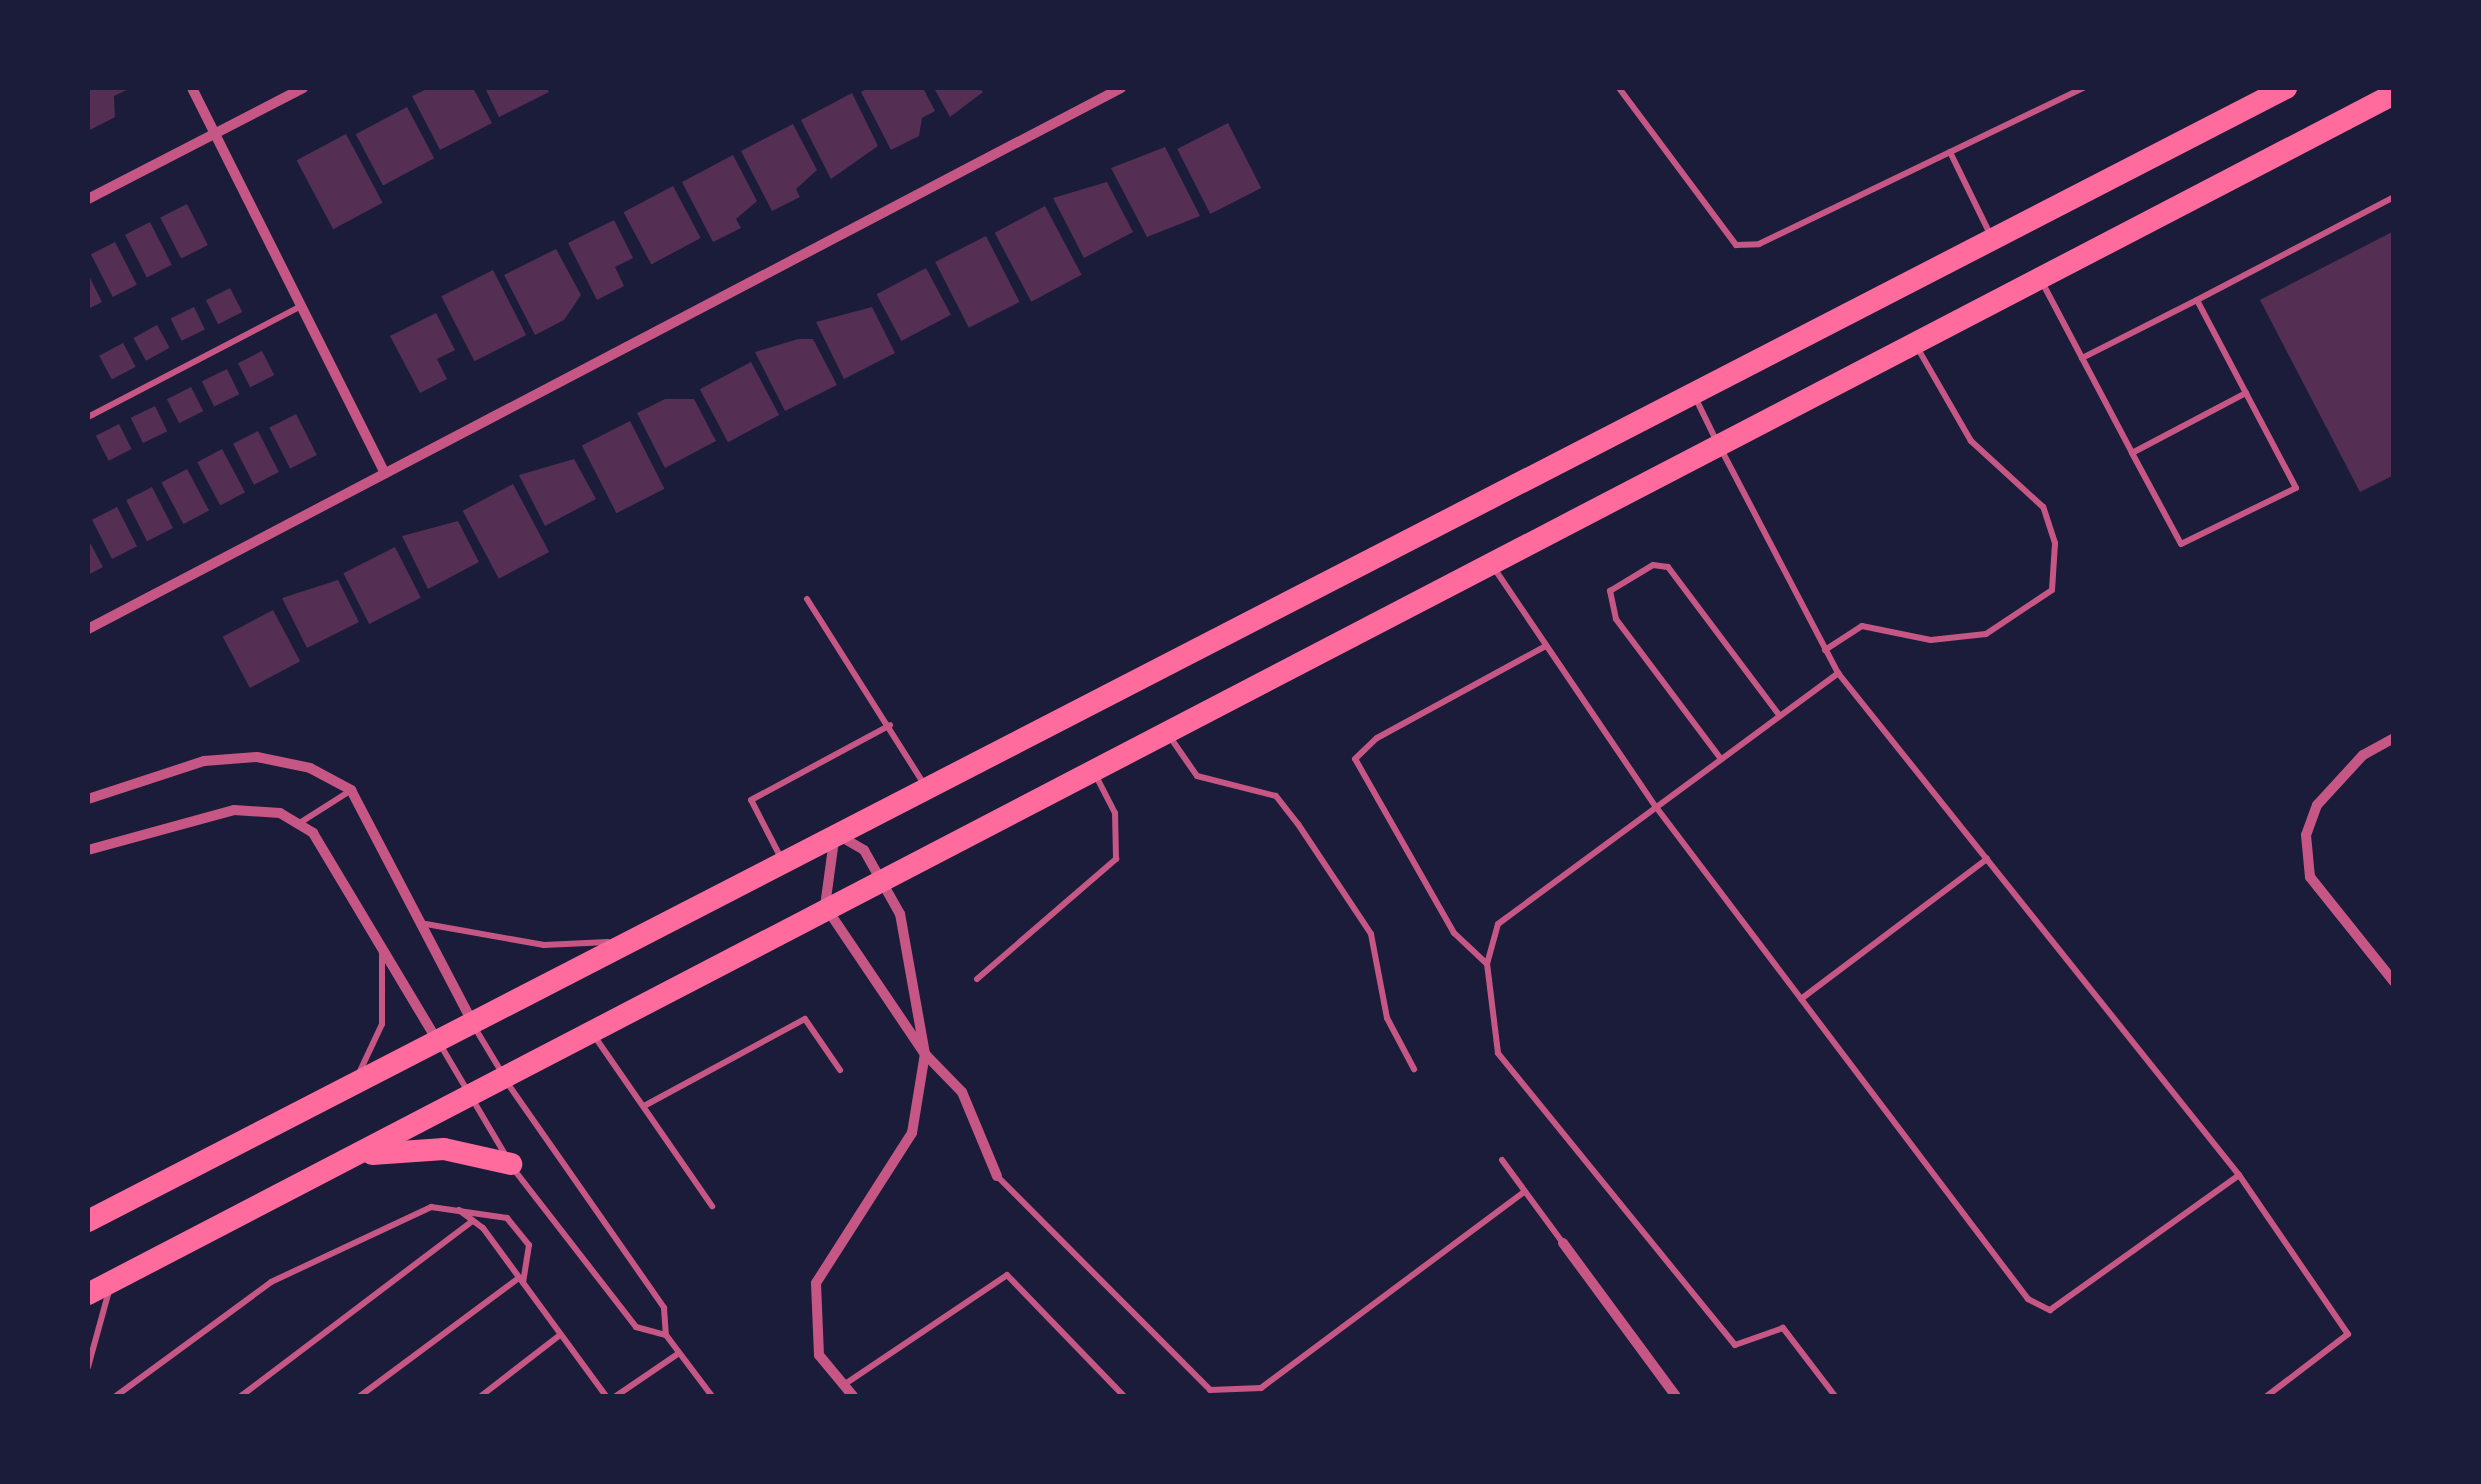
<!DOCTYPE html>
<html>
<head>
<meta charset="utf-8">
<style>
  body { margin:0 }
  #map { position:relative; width:2481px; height:1484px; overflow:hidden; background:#1b1b3a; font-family:Signika,sans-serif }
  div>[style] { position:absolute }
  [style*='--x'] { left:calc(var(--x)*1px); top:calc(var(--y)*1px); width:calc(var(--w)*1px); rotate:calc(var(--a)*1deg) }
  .building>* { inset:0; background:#542f53; transform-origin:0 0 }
  .service>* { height:6px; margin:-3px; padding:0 3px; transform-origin:3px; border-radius:3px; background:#c65784 }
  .minor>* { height:10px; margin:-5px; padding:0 5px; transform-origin:5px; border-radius:5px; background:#c65784 }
  .primary>* { height:22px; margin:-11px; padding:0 11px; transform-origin:11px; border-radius:11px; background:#ff6b9d }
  span { translate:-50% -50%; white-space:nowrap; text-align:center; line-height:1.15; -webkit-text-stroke:8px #1b1b3a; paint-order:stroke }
  .frame { position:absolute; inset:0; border:90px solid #1b1b3a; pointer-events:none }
</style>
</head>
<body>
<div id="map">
  <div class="building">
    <i style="clip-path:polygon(88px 88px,131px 88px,114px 96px,115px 117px,88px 131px)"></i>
    <i style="clip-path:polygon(429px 88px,473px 88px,492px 123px,440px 150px,412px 96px)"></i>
    <i style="clip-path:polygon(485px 88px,547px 88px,549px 92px,499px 117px)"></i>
    <i style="clip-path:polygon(869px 88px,923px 88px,935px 111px,922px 118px,919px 136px,891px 150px,861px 92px)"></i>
    <i style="clip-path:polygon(934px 88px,980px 88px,983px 92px,950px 117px)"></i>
    <i style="clip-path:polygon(852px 93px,878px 146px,831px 179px,801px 120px)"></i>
    <i style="left:407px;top:107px;width:58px;height:58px;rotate:62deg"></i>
    <i style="left:1228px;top:123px;width:73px;height:57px;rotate:63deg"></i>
    <i style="clip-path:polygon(793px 124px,817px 170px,796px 189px,800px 197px,772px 211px,741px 151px)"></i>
    <i style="left:346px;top:134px;width:78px;height:56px;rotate:62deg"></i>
    <i style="clip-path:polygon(1165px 147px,1200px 216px,1147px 237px,1111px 168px)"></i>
    <i style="clip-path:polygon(733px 155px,757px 201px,736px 219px,741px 228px,713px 242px,682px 182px)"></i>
    <i style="clip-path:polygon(1107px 182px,1133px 232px,1084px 258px,1053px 198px)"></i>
    <i style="left:673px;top:186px;width:59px;height:56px;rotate:62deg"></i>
    <i style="left:187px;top:204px;width:46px;height:30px;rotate:63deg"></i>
    <i style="left:1045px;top:206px;width:78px;height:57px;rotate:62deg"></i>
    <i style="clip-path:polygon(614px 220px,633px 258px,615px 267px,624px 286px,597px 300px,568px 243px)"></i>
    <i style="left:150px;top:222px;width:48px;height:28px;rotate:63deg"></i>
    <i style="clip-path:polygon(2394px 231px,2394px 475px,2360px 492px,2260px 300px)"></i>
    <i style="left:986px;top:236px;width:74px;height:57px;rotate:63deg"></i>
    <i style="left:115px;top:242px;width:48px;height:27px;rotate:63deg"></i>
    <i style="clip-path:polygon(556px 249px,581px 295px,564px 320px,535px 335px,504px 275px)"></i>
    <i style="left:926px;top:268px;width:53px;height:56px;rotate:62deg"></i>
    <i style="left:493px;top:270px;width:73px;height:58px;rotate:63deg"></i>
    <i style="clip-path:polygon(88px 274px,102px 302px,88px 309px)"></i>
    <i style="left:230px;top:288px;width:27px;height:27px;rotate:63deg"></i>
    <i style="left:194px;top:307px;width:25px;height:26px;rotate:64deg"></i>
    <i style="clip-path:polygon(872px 307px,895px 353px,844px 379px,816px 322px)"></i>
    <i style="clip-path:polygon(436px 313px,455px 350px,437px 359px,447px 379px,420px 393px,390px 336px)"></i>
    <i style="left:157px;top:325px;width:26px;height:27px;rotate:61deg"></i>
    <i style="clip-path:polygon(798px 339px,813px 339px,837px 385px,785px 411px,755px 352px)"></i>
    <i style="left:123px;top:343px;width:27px;height:27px;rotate:62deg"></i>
    <i style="left:262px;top:351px;width:27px;height:27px;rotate:63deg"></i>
    <i style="left:751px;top:362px;width:60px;height:58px;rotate:62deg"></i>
    <i style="left:227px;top:369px;width:28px;height:28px;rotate:64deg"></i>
    <i style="left:191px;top:387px;width:27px;height:27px;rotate:63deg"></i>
    <i style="clip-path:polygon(665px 399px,694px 399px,716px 441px,665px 468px,637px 413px)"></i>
    <i style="left:155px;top:406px;width:28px;height:27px;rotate:64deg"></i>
    <i style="left:296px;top:414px;width:46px;height:30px;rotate:63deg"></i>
    <i style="left:630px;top:421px;width:76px;height:54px;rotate:63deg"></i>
    <i style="left:119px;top:424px;width:28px;height:26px;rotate:63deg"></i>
    <i style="left:258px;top:431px;width:46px;height:28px;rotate:63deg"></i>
    <i style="left:222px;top:449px;width:49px;height:28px;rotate:62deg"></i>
    <i style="clip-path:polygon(574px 459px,596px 499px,545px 526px,519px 475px)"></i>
    <i style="left:187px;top:469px;width:47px;height:29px;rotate:62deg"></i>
    <i style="left:513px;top:484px;width:77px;height:57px;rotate:62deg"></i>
    <i style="left:152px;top:487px;width:46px;height:29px;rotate:63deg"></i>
    <i style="left:117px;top:507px;width:44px;height:28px;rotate:63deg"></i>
    <i style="clip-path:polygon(458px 521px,479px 562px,428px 589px,402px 536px)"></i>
    <i style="clip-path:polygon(88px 539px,103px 567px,88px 575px)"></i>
    <i style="left:395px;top:547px;width:57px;height:58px;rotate:63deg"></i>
    <i style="clip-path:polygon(338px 580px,359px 622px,307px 648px,282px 598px)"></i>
    <i style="left:273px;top:610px;width:58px;height:57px;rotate:62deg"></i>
  </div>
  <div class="service">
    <i style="--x:1619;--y:88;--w:196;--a:53.3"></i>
    <i style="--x:1736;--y:245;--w:23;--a:-2"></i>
    <i style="--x:1759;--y:244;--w:360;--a:-25.7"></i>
    <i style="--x:1950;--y:152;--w:93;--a:64"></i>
    <i style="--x:2042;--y:282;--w:193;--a:62.2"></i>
    <i style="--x:2132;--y:453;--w:103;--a:61.7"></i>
    <i style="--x:2181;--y:544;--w:128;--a:-26"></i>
    <i style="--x:2296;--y:488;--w:212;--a:-117.8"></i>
    <i style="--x:2197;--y:300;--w:129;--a:153.2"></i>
    <i style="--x:2197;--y:300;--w:222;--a:-27.6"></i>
    <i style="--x:1695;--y:397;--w:48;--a:64"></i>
    <i style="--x:88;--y:417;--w:240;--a:-27.5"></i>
    <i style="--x:1722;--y:451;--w:250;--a:62.4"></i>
    <i style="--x:1838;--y:673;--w:642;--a:51.38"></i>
    <i style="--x:2239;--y:1175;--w:193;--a:55.6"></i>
    <i style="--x:2348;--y:1334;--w:102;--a:142.6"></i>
    <i style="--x:2132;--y:453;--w:129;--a:-27.8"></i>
    <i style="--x:1494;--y:568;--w:289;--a:55.9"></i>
    <i style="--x:1656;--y:807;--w:617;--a:52.91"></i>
    <i style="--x:2028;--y:1299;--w:25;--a:27"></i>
    <i style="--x:2050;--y:1310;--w:232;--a:-35.5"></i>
    <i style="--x:807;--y:599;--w:221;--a:57.7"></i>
    <i style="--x:1825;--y:650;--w:44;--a:-33"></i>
    <i style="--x:1862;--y:626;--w:70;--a:11.5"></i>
    <i style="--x:1931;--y:640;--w:55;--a:-6.2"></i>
    <i style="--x:1986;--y:634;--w:79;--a:-33.7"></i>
    <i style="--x:2052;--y:590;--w:47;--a:-86.3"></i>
    <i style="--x:2055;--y:543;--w:38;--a:-108"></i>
    <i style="--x:2043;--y:507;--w:98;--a:-137.5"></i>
    <i style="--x:1971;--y:441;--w:108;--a:-119.9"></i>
    <i style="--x:1170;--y:737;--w:47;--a:55.3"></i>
    <i style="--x:1197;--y:776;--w:81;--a:14.2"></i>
    <i style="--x:1276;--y:796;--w:36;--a:52"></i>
    <i style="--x:1298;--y:824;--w:132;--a:56.4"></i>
    <i style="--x:1371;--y:934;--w:86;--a:79.2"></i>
    <i style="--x:1387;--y:1018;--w:58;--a:62.1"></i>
    <i style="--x:1721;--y:759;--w:175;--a:-126.9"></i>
    <i style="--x:1616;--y:619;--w:29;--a:-102"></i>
    <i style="--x:1610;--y:591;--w:50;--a:-31.2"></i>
    <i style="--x:1653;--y:565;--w:15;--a:8"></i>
    <i style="--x:1668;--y:567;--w:186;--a:53.1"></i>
    <i style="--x:298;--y:824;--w:62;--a:-32.4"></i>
    <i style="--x:781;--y:858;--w:65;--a:-117.3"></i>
    <i style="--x:751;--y:800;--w:158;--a:-28.3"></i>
    <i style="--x:426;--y:924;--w:120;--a:10.1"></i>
    <i style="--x:544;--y:945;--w:64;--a:-2.7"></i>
    <i style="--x:1486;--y:963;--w:44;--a:-136.8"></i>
    <i style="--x:1454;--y:933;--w:200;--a:-119.6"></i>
    <i style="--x:1355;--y:759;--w:30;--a:-44"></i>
    <i style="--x:1377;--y:738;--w:192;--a:-28.6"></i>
    <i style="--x:977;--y:979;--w:184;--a:-40.8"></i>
    <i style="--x:1116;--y:859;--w:46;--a:-91.2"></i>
    <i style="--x:1115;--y:813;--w:42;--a:-117.2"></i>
    <i style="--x:1801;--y:999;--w:233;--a:-37"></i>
    <i style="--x:475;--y:1028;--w:52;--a:59"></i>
    <i style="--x:595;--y:1037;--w:206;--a:55.3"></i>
    <i style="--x:441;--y:1046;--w:128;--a:59.4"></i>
    <i style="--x:360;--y:1071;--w:52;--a:-64.9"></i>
    <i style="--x:382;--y:1024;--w:71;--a:-90"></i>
    <i style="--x:508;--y:1084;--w:273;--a:55.1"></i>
    <i style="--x:664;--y:1308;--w:27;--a:86"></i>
    <i style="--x:666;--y:1335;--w:76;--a:53"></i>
    <i style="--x:644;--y:1106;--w:183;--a:-28.4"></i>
    <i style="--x:805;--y:1019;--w:62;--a:55.5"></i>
    <i style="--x:1502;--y:1160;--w:103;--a:53.7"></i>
    <i style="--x:512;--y:1167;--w:202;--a:52.2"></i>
    <i style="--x:636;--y:1327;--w:31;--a:15"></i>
    <i style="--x:997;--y:1176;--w:302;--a:45.1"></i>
    <i style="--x:1210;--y:1390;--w:51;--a:-2.2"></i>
    <i style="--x:1261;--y:1388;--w:329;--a:-36.7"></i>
    <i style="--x:459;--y:1210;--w:30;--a:37"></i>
    <i style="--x:483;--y:1228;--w:208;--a:53.8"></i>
    <i style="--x:88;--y:1367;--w:79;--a:-74.6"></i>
    <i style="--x:845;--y:1384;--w:195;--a:-33.9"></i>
    <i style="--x:1007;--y:1275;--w:168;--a:46"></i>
    <i style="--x:116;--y:1396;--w:192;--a:-36.3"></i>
    <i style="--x:271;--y:1282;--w:177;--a:-25.1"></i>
    <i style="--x:431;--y:1207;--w:77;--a:8.2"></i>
    <i style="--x:507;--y:1218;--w:35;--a:51"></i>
    <i style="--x:529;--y:1245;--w:38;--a:99"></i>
    <i style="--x:241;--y:1396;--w:290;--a:-37.1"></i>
    <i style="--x:360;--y:1396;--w:198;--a:-36.6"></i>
    <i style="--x:481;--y:1396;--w:100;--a:-37.7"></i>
    <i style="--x:616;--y:1396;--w:76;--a:-34.3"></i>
    <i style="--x:1835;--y:1396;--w:86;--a:-127.4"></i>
    <i style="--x:1783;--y:1328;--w:51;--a:160.5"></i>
    <i style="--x:1735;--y:1345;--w:376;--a:-129.1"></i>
    <i style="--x:1498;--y:1053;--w:90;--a:-97"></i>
    <i style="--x:1487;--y:964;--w:41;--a:-74.6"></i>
    <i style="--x:1498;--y:924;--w:423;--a:-36.4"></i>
  </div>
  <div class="minor">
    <i style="--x:192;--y:88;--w:431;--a:63.4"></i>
    <i style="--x:88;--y:199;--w:242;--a:-27.3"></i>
    <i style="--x:88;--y:629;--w:1166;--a:-27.64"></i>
    <i style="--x:2394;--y:738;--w:35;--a:151"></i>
    <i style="--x:2363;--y:755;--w:68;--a:132.6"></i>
    <i style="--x:2317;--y:805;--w:32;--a:110"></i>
    <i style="--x:2306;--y:835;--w:42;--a:84.6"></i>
    <i style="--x:2310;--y:877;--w:134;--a:51.3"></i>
    <i style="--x:88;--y:799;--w:122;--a:-18.1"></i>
    <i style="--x:204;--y:761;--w:53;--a:-4.3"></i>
    <i style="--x:257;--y:757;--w:54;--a:11.7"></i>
    <i style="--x:310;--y:768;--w:47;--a:28.2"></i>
    <i style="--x:351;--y:790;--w:261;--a:62.4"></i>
    <i style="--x:88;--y:850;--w:151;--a:-15.3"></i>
    <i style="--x:234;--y:810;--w:46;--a:3.7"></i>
    <i style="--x:280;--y:813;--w:39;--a:31"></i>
    <i style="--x:313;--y:833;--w:241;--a:59.1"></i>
    <i style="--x:1563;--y:1243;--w:190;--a:53.6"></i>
    <i style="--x:853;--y:1396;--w:53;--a:-129.7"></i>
    <i style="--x:819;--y:1355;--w:72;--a:-92.4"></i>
    <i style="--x:816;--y:1283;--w:178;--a:-57.4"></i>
    <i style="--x:912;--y:1133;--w:80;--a:-80.7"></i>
    <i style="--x:925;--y:1054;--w:142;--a:-100.1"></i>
    <i style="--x:900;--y:914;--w:73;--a:-119.4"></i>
    <i style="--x:864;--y:850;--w:34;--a:-150"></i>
    <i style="--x:835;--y:833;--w:74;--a:97.8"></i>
    <i style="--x:825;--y:906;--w:179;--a:56"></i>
    <i style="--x:925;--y:1054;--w:53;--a:45.8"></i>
    <i style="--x:962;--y:1092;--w:91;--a:67.4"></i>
  </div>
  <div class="primary">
    <i style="--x:372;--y:1154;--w:72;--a:-4"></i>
    <i style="--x:444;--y:1149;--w:69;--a:12.6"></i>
    <i style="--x:88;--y:1221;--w:2473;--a:-27.27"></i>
    <i style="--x:88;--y:1294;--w:2600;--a:-27.49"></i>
  </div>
  <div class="frame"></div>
</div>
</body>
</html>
